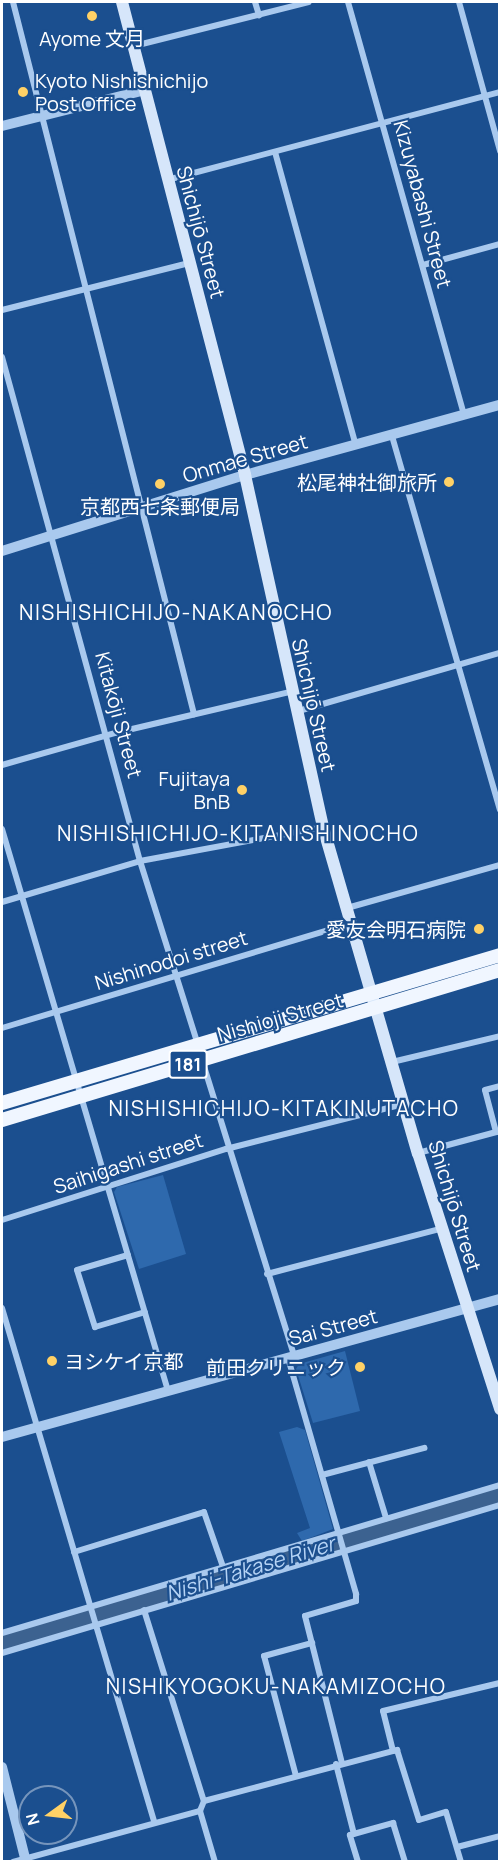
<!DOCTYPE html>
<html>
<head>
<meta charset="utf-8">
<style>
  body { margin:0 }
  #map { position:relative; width:501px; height:1863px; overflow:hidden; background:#1b4f8f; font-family:Manrope,"Noto Sans JP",sans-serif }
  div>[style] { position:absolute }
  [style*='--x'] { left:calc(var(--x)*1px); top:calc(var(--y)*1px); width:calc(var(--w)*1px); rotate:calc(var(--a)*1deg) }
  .green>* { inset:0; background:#2e69ad }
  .river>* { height:18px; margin:-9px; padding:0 9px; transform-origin:9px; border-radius:9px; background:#3c6290 }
  .minor>* { height:6px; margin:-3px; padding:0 3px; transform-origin:3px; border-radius:3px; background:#a9c9ee }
  .tertiary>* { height:10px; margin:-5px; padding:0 5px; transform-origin:5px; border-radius:5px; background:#a9c9ee }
  .secondary>* { height:12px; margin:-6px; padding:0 6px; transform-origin:6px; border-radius:6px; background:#d6e6fa }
  .primary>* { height:14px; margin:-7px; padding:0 7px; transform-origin:7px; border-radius:7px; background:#f0f6ff }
  .dots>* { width:16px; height:16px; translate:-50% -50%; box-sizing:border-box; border:3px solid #1b4f8f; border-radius:50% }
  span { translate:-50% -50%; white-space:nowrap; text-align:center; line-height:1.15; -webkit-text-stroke:4.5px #1b4f8f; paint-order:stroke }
  .shield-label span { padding:2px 4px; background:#1b4f8f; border:2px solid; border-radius:4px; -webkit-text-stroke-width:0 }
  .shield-label { font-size:18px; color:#fff; font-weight:700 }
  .poi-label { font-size:20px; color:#fff }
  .left { translate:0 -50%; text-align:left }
  .right { translate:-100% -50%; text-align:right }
  .street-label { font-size:20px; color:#fff }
  .neighbourhood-label { font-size:21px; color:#fff; letter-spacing:1.5px }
  .water-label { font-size:21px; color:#b5d3f5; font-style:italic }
  .frame { position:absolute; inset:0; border:3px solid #fff; pointer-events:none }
  .north { position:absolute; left:18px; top:1785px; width:60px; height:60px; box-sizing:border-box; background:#1b4f8f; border:2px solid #7695bc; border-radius:50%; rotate:255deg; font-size:16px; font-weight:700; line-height:24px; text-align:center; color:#fff }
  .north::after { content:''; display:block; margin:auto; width:21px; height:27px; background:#ffd166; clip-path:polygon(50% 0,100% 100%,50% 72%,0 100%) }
</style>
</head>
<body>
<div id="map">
  <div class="green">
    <i style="clip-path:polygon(163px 1175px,186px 1254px,139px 1269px,114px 1192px,117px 1187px)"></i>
    <i style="clip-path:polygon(345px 1351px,360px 1411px,313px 1423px,296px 1369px,299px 1364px)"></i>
    <i style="clip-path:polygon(297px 1427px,305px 1430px,333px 1529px,302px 1541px,297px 1533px,310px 1528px,279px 1432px)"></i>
  </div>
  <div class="river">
    <i style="--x:2;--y:1642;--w:520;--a:-16.66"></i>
  </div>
  <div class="minor">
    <i style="--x:13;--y:2;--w:735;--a:75.74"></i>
    <i style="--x:255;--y:2;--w:14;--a:73"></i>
    <i style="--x:348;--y:2;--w:429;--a:74.3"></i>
    <i style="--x:459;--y:2;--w:155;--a:74.6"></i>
    <i style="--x:134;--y:46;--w:180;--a:-14.1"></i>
    <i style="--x:275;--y:152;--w:305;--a:74.6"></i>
    <i style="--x:167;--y:180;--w:344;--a:-14.8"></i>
    <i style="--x:423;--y:265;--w:80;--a:-15.3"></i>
    <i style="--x:2;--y:310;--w:193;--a:-14.1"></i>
    <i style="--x:2;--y:357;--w:523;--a:74.69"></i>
    <i style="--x:140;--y:861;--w:193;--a:72.5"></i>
    <i style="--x:392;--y:436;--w:389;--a:73.9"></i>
    <i style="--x:295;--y:712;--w:213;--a:-16.1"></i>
    <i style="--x:2;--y:765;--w:117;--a:-15.8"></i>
    <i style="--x:115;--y:733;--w:180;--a:-13.2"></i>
    <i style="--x:2;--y:829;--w:586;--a:73.54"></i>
    <i style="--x:2;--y:902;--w:144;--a:-16.5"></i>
    <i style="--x:140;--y:861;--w:186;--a:-10.5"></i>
    <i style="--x:347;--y:908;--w:159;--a:-15.7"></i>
    <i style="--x:2;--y:1028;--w:364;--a:-16.7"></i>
    <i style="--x:202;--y:1060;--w:310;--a:72.7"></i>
    <i style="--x:392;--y:1062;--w:111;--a:-13.5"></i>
    <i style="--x:496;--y:1132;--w:43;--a:-104.7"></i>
    <i style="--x:485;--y:1090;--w:16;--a:-15"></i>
    <i style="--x:418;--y:1153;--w:85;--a:-15"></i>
    <i style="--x:2;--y:1220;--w:235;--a:-17.6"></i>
    <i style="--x:226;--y:1149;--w:184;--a:-14.2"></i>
    <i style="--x:128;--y:1255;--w:53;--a:163.6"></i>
    <i style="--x:77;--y:1270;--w:60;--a:72.5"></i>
    <i style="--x:95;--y:1327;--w:52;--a:-16.7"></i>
    <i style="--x:267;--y:1274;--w:182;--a:-14.6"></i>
    <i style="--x:2;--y:1308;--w:535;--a:73.5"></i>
    <i style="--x:288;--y:1358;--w:246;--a:73.9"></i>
    <i style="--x:356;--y:1594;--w:7;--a:90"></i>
    <i style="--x:356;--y:1601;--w:53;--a:163.6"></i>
    <i style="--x:305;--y:1616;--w:152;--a:75.9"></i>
    <i style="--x:369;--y:1462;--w:59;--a:73.1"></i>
    <i style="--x:322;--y:1475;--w:106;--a:-14.8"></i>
    <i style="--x:74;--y:1552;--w:136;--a:-17.1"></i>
    <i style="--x:204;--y:1512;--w:58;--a:70.9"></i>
    <i style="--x:144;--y:1610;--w:200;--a:72.6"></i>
    <i style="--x:204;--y:1801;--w:11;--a:112"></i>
    <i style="--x:200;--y:1811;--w:53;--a:73.6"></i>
    <i style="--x:2;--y:1633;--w:520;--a:-16.55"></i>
    <i style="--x:2;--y:1653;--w:520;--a:-16.55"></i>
    <i style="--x:393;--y:1751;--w:41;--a:-104"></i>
    <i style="--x:383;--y:1711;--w:120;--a:-13.5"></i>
    <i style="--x:336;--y:1764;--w:72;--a:75.6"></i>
    <i style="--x:296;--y:1776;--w:124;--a:-104.9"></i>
    <i style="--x:264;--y:1656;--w:50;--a:-15.2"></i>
    <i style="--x:204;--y:1801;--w:200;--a:-14.8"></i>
    <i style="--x:397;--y:1750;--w:73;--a:72.6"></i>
    <i style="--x:419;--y:1820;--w:28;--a:-17"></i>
    <i style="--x:446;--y:1812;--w:52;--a:73.3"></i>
    <i style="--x:457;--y:1847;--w:44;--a:-14.3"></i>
    <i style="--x:13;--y:1862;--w:194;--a:-15.3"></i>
    <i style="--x:358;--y:1862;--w:28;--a:-107"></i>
    <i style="--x:350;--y:1835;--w:45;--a:-15.6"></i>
    <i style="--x:393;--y:1823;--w:41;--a:72.9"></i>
  </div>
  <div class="tertiary">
    <i style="--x:2;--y:126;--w:147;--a:-14.1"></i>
    <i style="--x:2;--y:551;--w:255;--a:-17.4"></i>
    <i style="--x:245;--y:475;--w:264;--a:-15.4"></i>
    <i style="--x:2;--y:1437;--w:517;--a:-15.49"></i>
    <i style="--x:2;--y:1767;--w:98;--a:75.8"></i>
  </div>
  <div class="secondary">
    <i style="--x:122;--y:2;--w:489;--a:75.4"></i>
    <i style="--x:245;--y:475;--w:361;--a:77.5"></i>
    <i style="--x:323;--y:827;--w:340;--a:73.8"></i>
    <i style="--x:418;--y:1153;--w:269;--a:72.2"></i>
  </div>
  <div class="primary">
    <i style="--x:2;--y:1103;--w:520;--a:-16.55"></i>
    <i style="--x:2;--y:1120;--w:520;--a:-16.76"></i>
  </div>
  <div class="dots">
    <i style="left:92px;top:16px;background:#ffd166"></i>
    <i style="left:23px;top:92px;background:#ffd166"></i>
    <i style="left:449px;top:482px;background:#ffd166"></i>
    <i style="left:160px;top:484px;background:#ffd166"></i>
    <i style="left:242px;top:790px;background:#ffd166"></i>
    <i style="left:479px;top:929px;background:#ffd166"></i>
    <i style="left:52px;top:1361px;background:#ffd166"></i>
    <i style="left:360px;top:1367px;background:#ffd166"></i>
  </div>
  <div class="shield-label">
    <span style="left:188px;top:1064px">181</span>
  </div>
  <div class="poi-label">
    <span style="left:92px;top:38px">Ayome 文月</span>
    <span class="left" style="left:35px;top:92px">Kyoto Nishishichijo<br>Post Office</span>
    <span class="right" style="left:437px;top:482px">松尾神社御旅所</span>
    <span style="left:160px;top:506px">京都西七条郵便局</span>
    <span class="right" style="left:230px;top:790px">Fujitaya<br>BnB</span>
    <span class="right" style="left:466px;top:929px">愛友会明石病院</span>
    <span class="left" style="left:64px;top:1361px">ヨシケイ京都</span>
    <span class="right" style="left:346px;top:1367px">前田クリニック</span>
  </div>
  <div class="street-label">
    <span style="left:423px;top:204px;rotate:75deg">Kizuyabashi Street</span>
    <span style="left:201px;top:232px;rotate:75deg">Shichijō Street</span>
    <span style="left:245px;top:458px;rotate:-16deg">Onmae Street</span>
    <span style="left:314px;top:705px;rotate:77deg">Shichijō Street</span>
    <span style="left:119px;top:715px;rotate:75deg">Kitakōji Street</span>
    <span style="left:171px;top:960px;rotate:-17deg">Nishinodoi street</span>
    <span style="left:280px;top:1017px;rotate:-16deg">Nishioji Street</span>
    <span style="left:128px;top:1163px;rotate:-18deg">Saihigashi street</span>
    <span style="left:455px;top:1206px;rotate:73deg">Shichijō Street</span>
    <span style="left:333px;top:1327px;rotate:-15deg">Sai Street</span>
  </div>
  <div class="neighbourhood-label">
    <span style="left:176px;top:612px">NISHISHICHIJO-NAKANOCHO</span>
    <span style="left:238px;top:833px">NISHISHICHIJO-KITANISHINOCHO</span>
    <span style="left:284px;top:1108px">NISHISHICHIJO-KITAKINUTACHO</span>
    <span style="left:276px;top:1686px">NISHIKYOGOKU-NAKAMIZOCHO</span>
  </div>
  <div class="water-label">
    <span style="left:250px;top:1568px;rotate:-17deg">Nishi-Takase River</span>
  </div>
  <div class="frame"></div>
  <div class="north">N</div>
</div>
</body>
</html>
